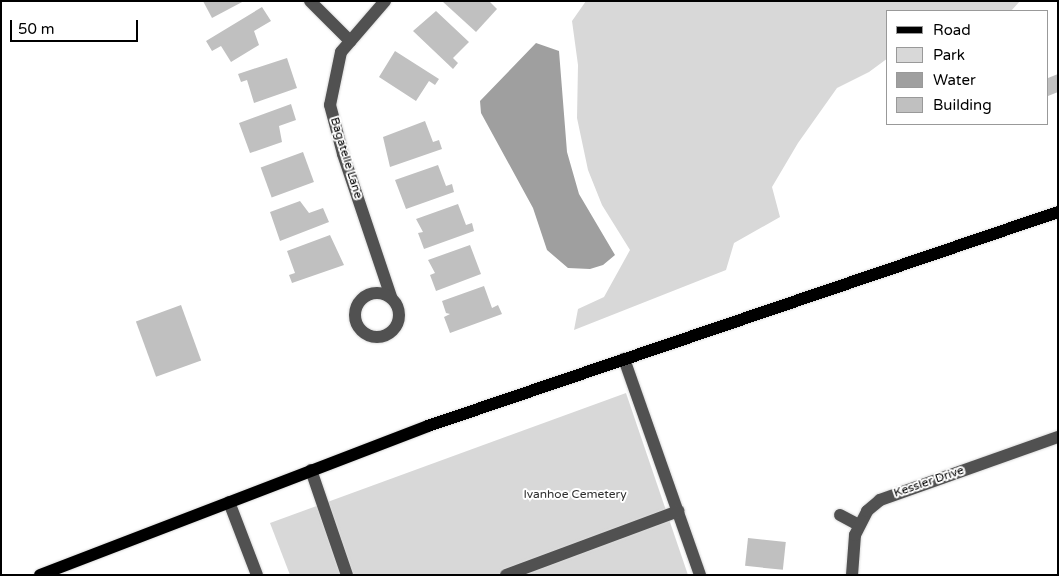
<!DOCTYPE html>
<html>
<head>
<meta charset="utf-8">
<style>
  body { margin:0 }
  #map { position:relative; width:1059px; height:576px; overflow:hidden; background:#fff; font-family:"Varela Round",sans-serif }
  div>[style] { position:absolute }
  [style*='--x'] { left:calc(var(--x)*1px); top:calc(var(--y)*1px); width:calc(var(--w)*1px); rotate:calc(var(--a)*1deg) }
  .green>* { inset:0; background:#d8d8d8 }
  .water>* { inset:0; background:#9f9f9f }
  .building>* { inset:0; background:#c0c0c0; transform-origin:0 0 }
  .roads { filter:drop-shadow(0 0 1px #dbdbdb) drop-shadow(0 0 1px #dbdbdb) }
  .minor>* { height:12px; margin:-6px; padding:0 6px; transform-origin:6px; border-radius:6px; background:#515151 }
  .minor>.ring { margin:-6px; padding:0; box-sizing:content-box; background:none; border:12px solid #515151; border-radius:50% }
  .major>* { height:12px; margin:-6px; padding:0 6px; transform-origin:6px; border-radius:6px; background:#000 }
  span { translate:-50% -50%; white-space:nowrap; text-align:center; line-height:1.15; -webkit-text-stroke:4px #fff; paint-order:stroke }
  .street-label { font-size:12px; color:#000 }
  .park-label { font-size:12px; color:#2f2f2f }
  .frame { position:absolute; inset:0; border:2px solid #000; pointer-events:none }
  .legend { position:absolute; left:886px; top:10px; width:162px; height:115px; box-sizing:border-box; background:#fff; border:1px solid #999; margin:0; padding:6px 9px; list-style:none; font-size:15px; color:#000 }
  .legend li { display:flex; align-items:center; gap:10px; height:25px }
  .legend b { width:25px; border:1px solid #999 }
  .scale { position:absolute; left:10px; top:20px; width:128px; height:22px; box-sizing:border-box; border:2px solid #000; border-top:0; padding-left:6px; font-size:15px; line-height:18px; white-space:nowrap; color:#000; -webkit-text-stroke:4px #fff; paint-order:stroke }
</style>
</head>
<body>
<div id="map">
  <div class="green">
    <i style="clip-path:polygon(586px 1px,1020px 1px,1011px 11px,888px 11px,888px 58px,869px 72px,837px 88px,798px 143px,772px 187px,780px 217px,734px 243px,726px 270px,574px 330px,578px 309px,604px 297px,630px 250px,602px 205px,588px 170px,577px 118px,578px 65px,572px 21px)"></i>
    <i style="clip-path:polygon(626px 393px,688px 575px,290px 575px,270px 523px)"></i>
  </div>
  <div class="water">
    <i style="clip-path:polygon(536px 43px,559px 51px,567px 152px,579px 194px,615px 255px,603px 265px,590px 269px,568px 268px,547px 250px,533px 208px,481px 113px,480px 101px)"></i>
  </div>
  <div class="building">
    <i style="clip-path:polygon(203px 1px,244px 1px,212px 18px)"></i>
    <i style="clip-path:polygon(442px 1px,489px 1px,497px 9px,476px 32px)"></i>
    <i style="clip-path:polygon(262px 7px,271px 21px,254px 31px,259px 45px,231px 62px,221px 46px,212px 51px,206px 41px)"></i>
    <i style="clip-path:polygon(436px 11px,469px 42px,453px 58px,458px 63px,453px 69px,413px 31px)"></i>
    <i style="clip-path:polygon(395px 51px,439px 79px,435px 85px,429px 81px,416px 101px,379px 77px)"></i>
    <i style="clip-path:polygon(287px 58px,297px 88px,254px 103px,247px 80px,241px 82px,238px 74px)"></i>
    <i style="clip-path:polygon(1058px 74px,1058px 92px,1048px 96px,1048px 78px)"></i>
    <i style="clip-path:polygon(291px 104px,296px 120px,279px 126px,282px 142px,250px 153px,239px 123px)"></i>
    <i style="clip-path:polygon(425px 121px,433px 142px,439px 140px,442px 149px,390px 167px,383px 137px)"></i>
    <i style="left:303px;top:152px;width:32px;height:45px;rotate:70deg"></i>
    <i style="clip-path:polygon(438px 165px,446px 186px,452px 184px,454px 192px,406px 209px,395px 180px)"></i>
    <i style="clip-path:polygon(300px 201px,309px 213px,323px 208px,329px 222px,280px 241px,270px 212px)"></i>
    <i style="clip-path:polygon(458px 204px,466px 225px,472px 223px,474px 231px,424px 249px,418px 233px,423px 232px,416px 219px)"></i>
    <i style="clip-path:polygon(330px 235px,344px 265px,292px 283px,289px 275px,295px 273px,287px 251px)"></i>
    <i style="clip-path:polygon(470px 245px,481px 274px,436px 291px,430px 275px,435px 273px,428px 260px)"></i>
    <i style="clip-path:polygon(484px 286px,492px 308px,498px 305px,502px 314px,450px 333px,444px 317px,450px 314px,446px 313px,442px 301px)"></i>
    <i style="left:181px;top:305px;width:59px;height:48px;rotate:70deg"></i>
    <i style="left:748px;top:538px;width:38px;height:28px;rotate:6deg"></i>
  </div>
  <div class="roads">
    <div class="minor">
      <i style="--x:310;--y:1;--w:57;--a:45"></i>
      <i style="--x:385;--y:1;--w:67;--a:130.8"></i>
      <i style="--x:341;--y:52;--w:54;--a:101.7"></i>
      <i style="--x:330;--y:105;--w:51;--a:75.1"></i>
      <i style="--x:343;--y:154;--w:151;--a:71.4"></i>
      <i class="ring" style="left:355px;top:293px;width:32px;height:32px"></i>
      <i style="--x:624;--y:359;--w:229;--a:70.6"></i>
      <i style="--x:311;--y:470;--w:111;--a:71.1"></i>
      <i style="--x:229;--y:502;--w:78;--a:69"></i>
      <i style="--x:840;--y:515;--w:21;--a:28"></i>
      <i style="--x:506;--y:575;--w:184;--a:-20.4"></i>
      <i style="--x:852;--y:575;--w:40;--a:-85.7"></i>
      <i style="--x:855;--y:535;--w:27;--a:-63"></i>
      <i style="--x:867;--y:511;--w:17;--a:-40"></i>
      <i style="--x:880;--y:500;--w:189;--a:-19.5"></i>
    </div>
    <div class="major">
      <i style="--x:40;--y:575;--w:416;--a:-21"></i>
      <i style="--x:428;--y:426;--w:665;--a:-18.76"></i>
    </div>
  </div>
  <div class="street-label">
    <span style="left:346px;top:158px;rotate:73deg">Bagatelle Lane</span>
    <span style="left:929px;top:482px;rotate:-19deg">Kessler Drive</span>
  </div>
  <div class="park-label">
    <span style="left:575px;top:495px">Ivanhoe Cemetery</span>
  </div>
  <div class="frame"></div>
  <ul class="legend">
  <li><b style="height:6px;background:#000"></b>Road</li>
  <li><b style="height:14px;background:#d8d8d8"></b>Park</li>
  <li><b style="height:14px;background:#9f9f9f"></b>Water</li>
  <li><b style="height:14px;background:#c0c0c0"></b>Building</li>
  </ul>
  <div class="scale">50 m</div>
</div>
</body>
</html>
